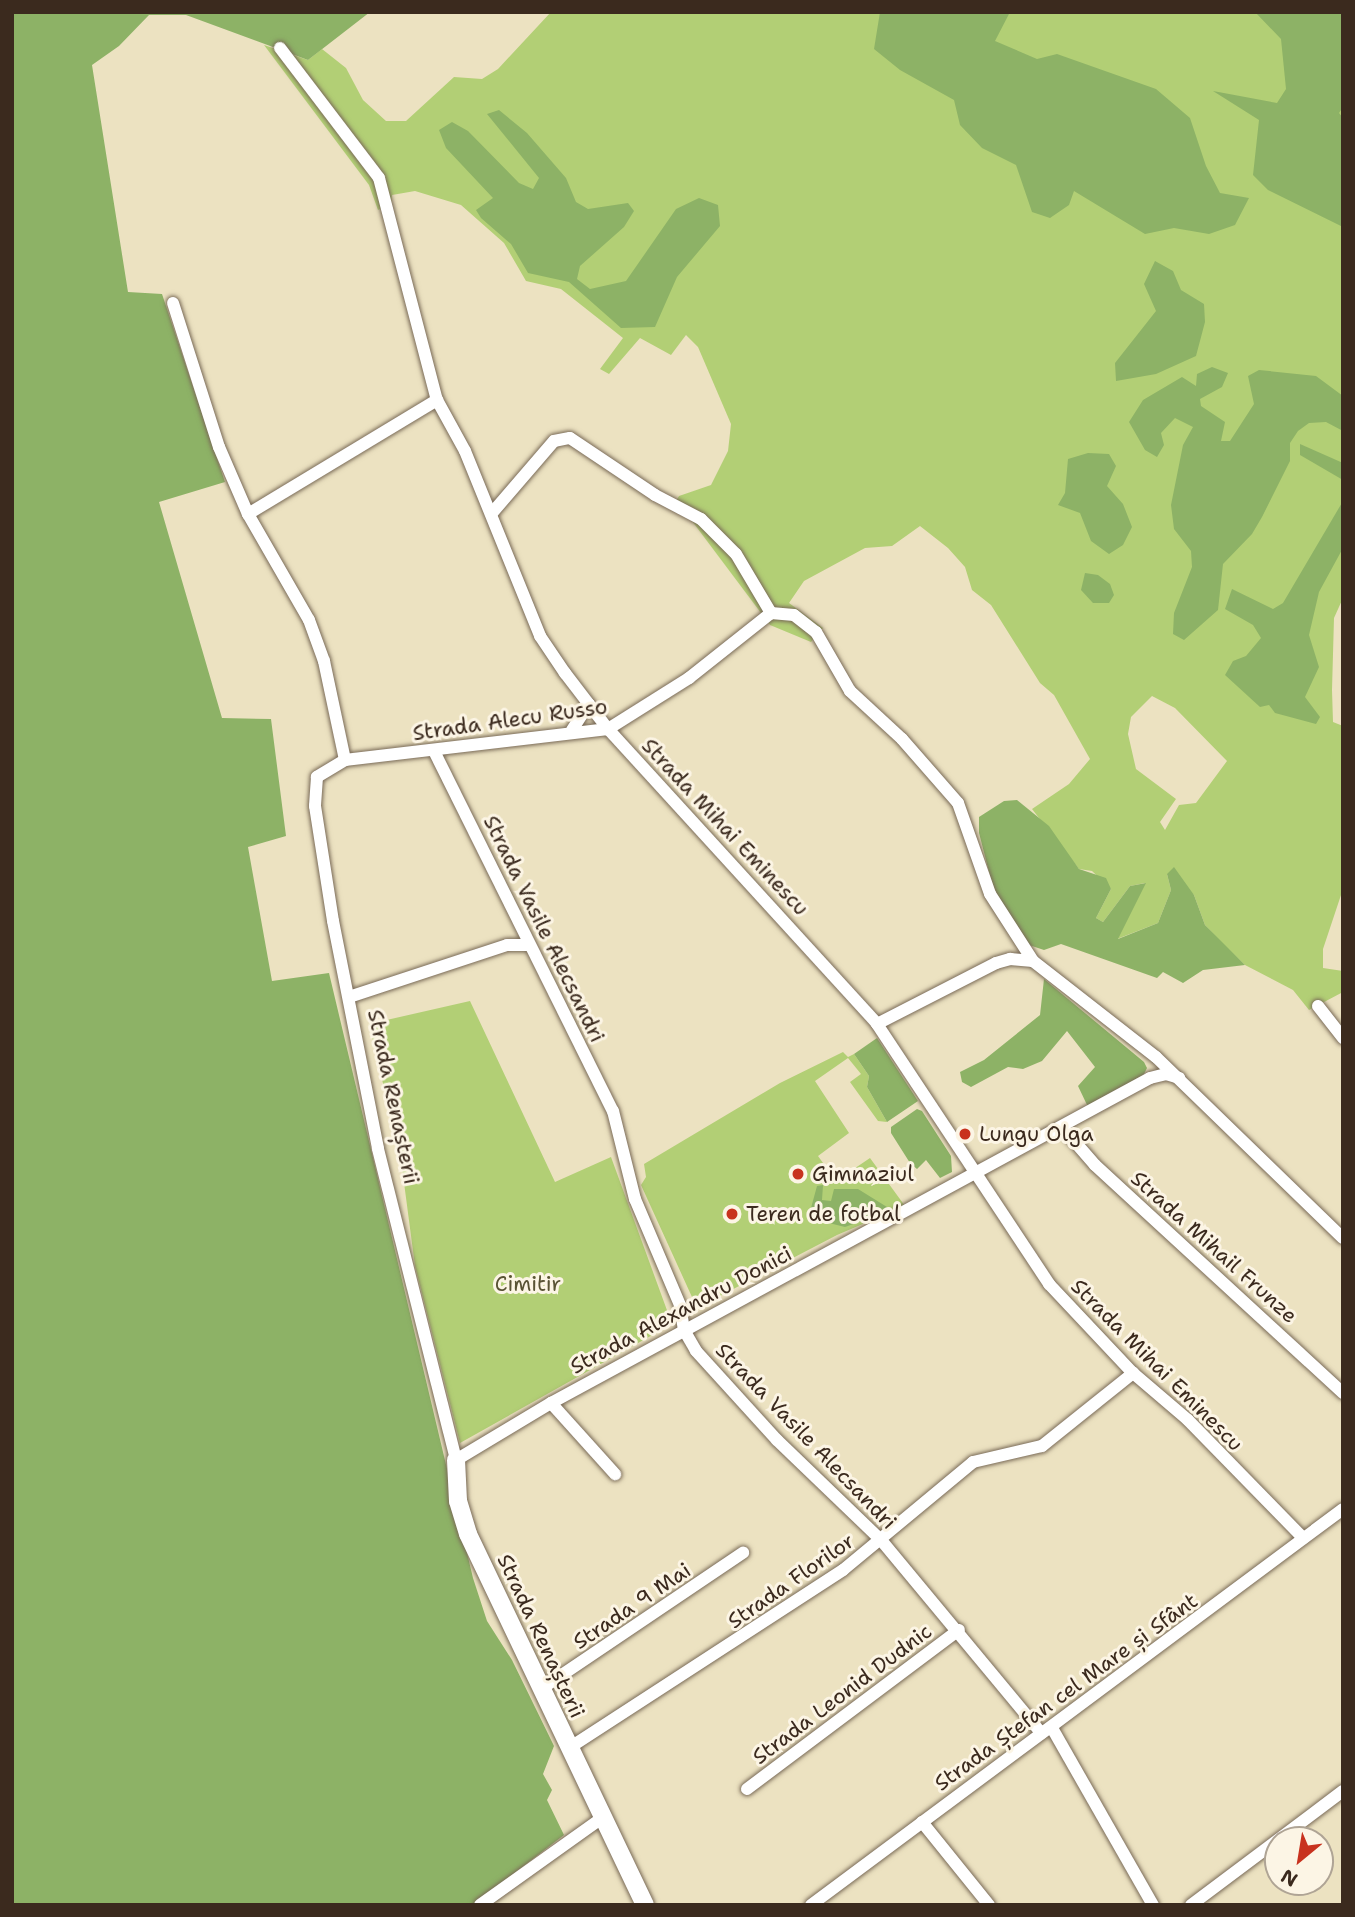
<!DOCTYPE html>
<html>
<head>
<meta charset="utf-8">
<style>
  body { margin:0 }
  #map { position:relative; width:1355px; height:1917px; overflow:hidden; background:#ece2c1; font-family:"Shantell Sans",sans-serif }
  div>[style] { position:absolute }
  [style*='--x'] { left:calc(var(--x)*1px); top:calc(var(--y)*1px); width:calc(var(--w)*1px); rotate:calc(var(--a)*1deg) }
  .green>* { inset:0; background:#b2cf75 }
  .forest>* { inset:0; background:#8db266 }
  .roads { filter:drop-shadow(0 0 2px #796a57) drop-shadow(0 0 2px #796a57) }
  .street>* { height:12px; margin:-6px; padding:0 6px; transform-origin:6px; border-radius:6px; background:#fff }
  .secondary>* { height:18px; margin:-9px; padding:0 9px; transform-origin:9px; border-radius:9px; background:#fff }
  .dots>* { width:19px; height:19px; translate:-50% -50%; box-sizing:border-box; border:4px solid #fcf5e5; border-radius:50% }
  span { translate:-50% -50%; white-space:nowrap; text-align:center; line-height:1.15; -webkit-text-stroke:6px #fcf5e5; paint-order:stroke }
  .street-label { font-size:21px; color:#3b2a1e }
  .poi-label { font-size:21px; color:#3b2a1e }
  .left { translate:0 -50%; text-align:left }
  .park-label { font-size:21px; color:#595334 }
  .frame { position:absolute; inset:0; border:14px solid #3b2a1e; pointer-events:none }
  .north { position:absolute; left:1264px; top:1826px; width:70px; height:70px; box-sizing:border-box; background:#fcf5e5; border:2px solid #afa495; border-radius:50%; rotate:210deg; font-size:19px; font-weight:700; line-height:28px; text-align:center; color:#3b2a1e }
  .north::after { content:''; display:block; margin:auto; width:24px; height:32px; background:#c8321e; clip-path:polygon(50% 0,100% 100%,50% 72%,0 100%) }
</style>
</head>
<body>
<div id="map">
  <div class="green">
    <i style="clip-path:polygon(evenodd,551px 12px,1343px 12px,1343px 598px,1334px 618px,1332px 690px,1333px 722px,1343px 726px,1343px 889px,1323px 949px,1323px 968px,1343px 971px,1343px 992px,1309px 1010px,1293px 990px,1245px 965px,1222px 943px,1205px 925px,1194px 895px,1167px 874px,1171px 890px,1158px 923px,1117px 939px,1145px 883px,1130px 886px,1103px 922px,1096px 918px,1111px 889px,1092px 871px,1079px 869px,1032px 809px,1069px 784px,1090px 759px,1054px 695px,1040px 683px,991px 605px,972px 590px,965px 567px,948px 548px,920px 526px,892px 546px,865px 548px,804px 581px,789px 603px,823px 628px,811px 642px,770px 625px,692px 521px,671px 509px,679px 496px,711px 485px,728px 451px,731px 424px,698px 347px,686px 335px,671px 355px,640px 338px,609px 374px,600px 369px,623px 338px,561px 289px,526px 281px,504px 243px,461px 205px,415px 191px,392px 195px,391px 204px,378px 210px,369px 185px,264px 45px,308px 60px,322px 49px,346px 68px,363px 100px,386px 121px,406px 121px,454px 77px,482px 79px,498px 69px,551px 12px,1152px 696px,1175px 708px,1227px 761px,1196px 803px,1179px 805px,1165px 830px,1160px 822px,1176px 799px,1136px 769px,1128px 734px,1131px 717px,1152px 696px)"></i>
    <i style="clip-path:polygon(470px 1001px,555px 1182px,611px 1157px,672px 1324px,460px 1443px,415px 1266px,401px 1160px,369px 1024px)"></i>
    <i style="clip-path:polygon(843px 1052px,848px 1057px,854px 1054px,869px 1076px,867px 1087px,887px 1122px,878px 1121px,850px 1082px,861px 1074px,848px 1058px,815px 1081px,849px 1133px,818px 1156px,836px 1181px,870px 1158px,905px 1206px,837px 1235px,697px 1308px,641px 1185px,646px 1177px,644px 1164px,780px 1083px)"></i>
  </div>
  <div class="forest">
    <i style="clip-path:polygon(12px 12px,370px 12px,308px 60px,186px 15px,149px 15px,119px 46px,92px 65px,128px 292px,162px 294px,225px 482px,159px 502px,222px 718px,271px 719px,286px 836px,248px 847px,272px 981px,329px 973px,473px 1578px,487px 1621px,512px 1660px,554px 1746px,543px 1774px,552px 1790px,547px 1800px,564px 1835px,473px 1905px,12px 1905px)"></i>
    <i style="clip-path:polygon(880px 12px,1010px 12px,995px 41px,1037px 59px,1057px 54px,1156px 89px,1190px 118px,1206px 166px,1220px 193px,1249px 198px,1235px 225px,1209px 234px,1174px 228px,1145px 234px,1074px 191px,1069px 205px,1050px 218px,1032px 212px,1016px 165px,982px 148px,960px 125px,954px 100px,900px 70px,874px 49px)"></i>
    <i style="clip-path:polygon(1255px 12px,1343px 12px,1343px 107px,1339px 113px,1343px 118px,1343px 227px,1268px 190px,1253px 175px,1259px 120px,1213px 91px,1277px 103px,1286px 89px,1281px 39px)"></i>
    <i style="clip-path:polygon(499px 110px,527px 133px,566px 178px,576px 202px,588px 209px,628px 203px,634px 211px,624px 227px,580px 266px,577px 279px,590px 289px,626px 281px,676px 209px,699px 198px,718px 205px,720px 226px,677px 277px,655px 327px,621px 328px,569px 282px,528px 273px,511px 244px,481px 218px,476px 210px,493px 198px,446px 148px,439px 130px,452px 122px,468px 131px,519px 183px,533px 189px,539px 178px,487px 114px)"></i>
    <i style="clip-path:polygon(1155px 261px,1173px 271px,1181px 290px,1204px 304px,1205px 322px,1196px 356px,1156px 374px,1116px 381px,1115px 363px,1156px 311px,1144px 284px)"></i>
    <i style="clip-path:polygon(1212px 367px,1228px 373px,1222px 387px,1200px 399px,1201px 406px,1225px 422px,1221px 441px,1230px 441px,1254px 404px,1248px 376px,1259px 370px,1316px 376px,1343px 396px,1343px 431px,1326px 422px,1309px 423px,1298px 431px,1290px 443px,1290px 461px,1262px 517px,1252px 534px,1223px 564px,1218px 610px,1184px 640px,1173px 634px,1174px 613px,1192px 567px,1191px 551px,1174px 529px,1171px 505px,1183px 445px,1193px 427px,1175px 418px,1161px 433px,1164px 445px,1157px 457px,1145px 450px,1129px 422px,1143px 400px,1182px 377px,1196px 386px,1197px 374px)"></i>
    <i style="clip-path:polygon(1300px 444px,1343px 463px,1343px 480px,1300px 455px)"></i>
    <i style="clip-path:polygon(1088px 453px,1109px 454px,1116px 466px,1107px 486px,1123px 504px,1132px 527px,1123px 545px,1109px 554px,1091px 541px,1080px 513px,1058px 505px,1065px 493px,1068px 459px)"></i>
    <i style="clip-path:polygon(1343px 501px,1343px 548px,1319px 592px,1309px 635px,1319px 667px,1305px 697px,1320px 717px,1316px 724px,1275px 713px,1269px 705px,1260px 707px,1225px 675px,1233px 661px,1246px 656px,1261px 638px,1253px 625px,1225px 609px,1232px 589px,1273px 609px,1283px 603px)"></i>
    <i style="clip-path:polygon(1085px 573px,1098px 575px,1110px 584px,1114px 595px,1109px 603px,1093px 603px,1081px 590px)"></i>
    <i style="clip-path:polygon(1017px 800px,1049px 826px,1079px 869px,1106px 878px,1111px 889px,1096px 918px,1103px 922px,1130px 886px,1146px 883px,1118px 939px,1158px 923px,1171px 890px,1167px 874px,1174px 867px,1194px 895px,1205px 925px,1245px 965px,1203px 970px,1183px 983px,1163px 972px,1157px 978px,1061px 944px,1044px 950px,1029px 945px,995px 895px,979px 833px,979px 817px,1004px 801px)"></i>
    <i style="clip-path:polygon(1044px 979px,1144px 1062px,1147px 1068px,1142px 1078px,1088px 1107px,1078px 1086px,1095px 1067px,1067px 1031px,1042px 1061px,1023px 1069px,1008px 1067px,971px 1087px,962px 1082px,960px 1072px,984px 1060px,1040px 1015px)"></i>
    <i style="clip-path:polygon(877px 1038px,918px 1101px,887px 1122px,867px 1087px,869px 1076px,854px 1054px)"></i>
    <i style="clip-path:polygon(917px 1109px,922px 1111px,951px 1156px,952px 1172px,940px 1178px,926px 1160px,917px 1169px,910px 1163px,891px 1133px,891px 1127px)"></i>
    <i style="clip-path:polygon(823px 1185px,822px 1200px,831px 1201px,834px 1189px,858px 1189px,887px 1207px,884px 1213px,845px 1227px,821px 1221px,811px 1208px,817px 1186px)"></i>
  </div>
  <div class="roads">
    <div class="street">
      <i style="--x:280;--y:48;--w:163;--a:52.7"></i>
      <i style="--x:379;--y:178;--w:229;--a:75.4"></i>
      <i style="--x:437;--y:400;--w:58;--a:61.2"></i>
      <i style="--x:465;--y:451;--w:200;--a:67.9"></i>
      <i style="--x:540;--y:636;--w:45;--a:56"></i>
      <i style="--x:565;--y:673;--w:71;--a:52.5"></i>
      <i style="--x:608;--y:729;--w:399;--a:47.6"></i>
      <i style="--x:877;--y:1024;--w:312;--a:56.5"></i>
      <i style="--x:1049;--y:1284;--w:122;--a:46.7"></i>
      <i style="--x:1133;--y:1373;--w:72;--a:40.5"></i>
      <i style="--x:1188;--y:1420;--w:165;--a:45.7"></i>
      <i style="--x:173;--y:303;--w:151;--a:72.3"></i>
      <i style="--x:219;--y:447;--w:73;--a:66.6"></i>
      <i style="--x:248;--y:514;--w:122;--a:60.1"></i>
      <i style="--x:309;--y:620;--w:44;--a:69.9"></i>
      <i style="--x:324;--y:661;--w:101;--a:78"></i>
      <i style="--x:492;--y:513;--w:95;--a:-49.3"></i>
      <i style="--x:554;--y:441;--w:16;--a:-11"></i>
      <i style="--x:570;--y:438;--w:102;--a:33.8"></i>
      <i style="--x:655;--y:495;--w:52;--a:27.6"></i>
      <i style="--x:701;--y:519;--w:49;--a:45"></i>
      <i style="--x:736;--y:554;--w:69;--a:59.3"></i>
      <i style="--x:771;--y:613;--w:23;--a:5"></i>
      <i style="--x:794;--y:615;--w:28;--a:38"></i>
      <i style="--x:816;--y:632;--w:68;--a:60"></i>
      <i style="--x:850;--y:691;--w:71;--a:42.7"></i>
      <i style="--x:902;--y:739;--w:85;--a:48.8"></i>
      <i style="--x:958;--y:803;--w:96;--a:70.6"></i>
      <i style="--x:990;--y:894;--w:80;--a:57.3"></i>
      <i style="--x:1033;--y:961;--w:156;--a:38"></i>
      <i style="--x:1156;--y:1057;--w:260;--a:44.1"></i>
      <i style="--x:248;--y:514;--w:221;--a:-31.1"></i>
      <i style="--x:771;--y:613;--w:105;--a:141.6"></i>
      <i style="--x:689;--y:678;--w:96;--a:147.8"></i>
      <i style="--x:608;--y:729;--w:265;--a:173.3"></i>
      <i style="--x:345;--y:760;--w:33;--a:149"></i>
      <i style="--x:317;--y:777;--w:29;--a:94"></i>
      <i style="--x:315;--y:806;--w:116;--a:81.1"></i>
      <i style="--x:333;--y:921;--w:232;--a:78.8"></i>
      <i style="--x:378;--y:1149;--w:321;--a:75.9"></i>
      <i style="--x:456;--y:1460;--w:111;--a:-31"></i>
      <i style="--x:551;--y:1403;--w:681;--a:-28.48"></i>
      <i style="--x:1150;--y:1078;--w:16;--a:-14"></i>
      <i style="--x:1166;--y:1074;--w:14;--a:17"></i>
      <i style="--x:572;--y:730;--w:31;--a:-57"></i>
      <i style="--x:434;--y:751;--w:402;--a:63.6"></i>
      <i style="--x:613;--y:1111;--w:91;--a:76"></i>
      <i style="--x:635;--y:1199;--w:115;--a:67"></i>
      <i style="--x:680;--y:1305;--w:25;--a:81"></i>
      <i style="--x:684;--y:1330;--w:24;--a:60"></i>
      <i style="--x:696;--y:1351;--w:120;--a:47.7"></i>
      <i style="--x:777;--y:1440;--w:144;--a:43.9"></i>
      <i style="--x:881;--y:1540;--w:251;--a:50.3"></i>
      <i style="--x:349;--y:997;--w:166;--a:-18.2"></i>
      <i style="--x:507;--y:945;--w:21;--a:0"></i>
      <i style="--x:1318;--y:1006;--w:41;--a:52"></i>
      <i style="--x:877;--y:1024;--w:134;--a:-27.1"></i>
      <i style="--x:996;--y:963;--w:15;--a:-16"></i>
      <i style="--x:1010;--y:959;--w:23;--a:5"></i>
      <i style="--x:1062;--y:1127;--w:50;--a:49"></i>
      <i style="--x:1095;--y:1165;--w:337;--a:42.6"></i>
      <i style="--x:551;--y:1403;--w:96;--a:48"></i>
      <i style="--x:541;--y:1689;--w:244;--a:-34"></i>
      <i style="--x:1052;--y:1728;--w:204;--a:60.3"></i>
      <i style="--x:569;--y:1748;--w:327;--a:-33"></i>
      <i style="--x:843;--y:1570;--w:169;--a:-39.7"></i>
      <i style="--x:973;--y:1462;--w:71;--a:-13.1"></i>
      <i style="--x:1042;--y:1446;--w:117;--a:-38.7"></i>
      <i style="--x:747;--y:1789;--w:265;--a:-36.9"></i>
      <i style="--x:922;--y:1822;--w:107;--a:51.1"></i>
      <i style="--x:480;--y:1905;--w:150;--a:-35.5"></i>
      <i style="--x:811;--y:1905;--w:663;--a:-36.66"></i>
      <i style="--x:1191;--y:1905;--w:190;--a:-36.9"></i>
    </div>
    <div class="secondary">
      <i style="--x:456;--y:1460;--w:41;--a:87.2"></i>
      <i style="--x:458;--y:1501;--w:34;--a:73"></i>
      <i style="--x:468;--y:1534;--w:411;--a:64.5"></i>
    </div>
  </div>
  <div class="dots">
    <i style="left:965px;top:1134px;background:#c8321e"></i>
    <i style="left:798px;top:1174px;background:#c8321e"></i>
    <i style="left:732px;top:1214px;background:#c8321e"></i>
  </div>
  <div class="street-label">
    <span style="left:510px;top:720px;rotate:-8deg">Strada Alecu Russo</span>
    <span style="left:725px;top:827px;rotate:47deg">Strada Mihai Eminescu</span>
    <span style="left:544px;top:929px;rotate:64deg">Strada Vasile Alecsandri</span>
    <span style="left:393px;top:1097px;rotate:78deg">Strada Renașterii</span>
    <span style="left:1214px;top:1247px;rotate:42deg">Strada Mihail Frunze</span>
    <span style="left:681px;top:1310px;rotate:-28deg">Strada Alexandru Donici</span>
    <span style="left:1157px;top:1365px;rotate:45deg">Strada Mihai Eminescu</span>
    <span style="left:806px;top:1436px;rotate:46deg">Strada Vasile Alecsandri</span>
    <span style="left:791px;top:1581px;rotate:-35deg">Strada Florilor</span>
    <span style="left:632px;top:1606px;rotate:-34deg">Strada 9 Mai</span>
    <span style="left:541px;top:1636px;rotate:65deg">Strada Renașterii</span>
    <span style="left:1066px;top:1692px;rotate:-36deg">Strada Ștefan cel Mare și Sfânt</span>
    <span style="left:842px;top:1694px;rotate:-37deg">Strada Leonid Dudnic</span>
  </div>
  <div class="poi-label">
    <span class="left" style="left:979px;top:1134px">Lungu Olga</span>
    <span class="left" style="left:812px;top:1174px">Gimnaziul</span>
    <span class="left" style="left:746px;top:1214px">Teren de fotbal</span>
  </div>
  <div class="park-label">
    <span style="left:528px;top:1284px">Cimitir</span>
  </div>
  <div class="frame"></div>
  <div class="north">N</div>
</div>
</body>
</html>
